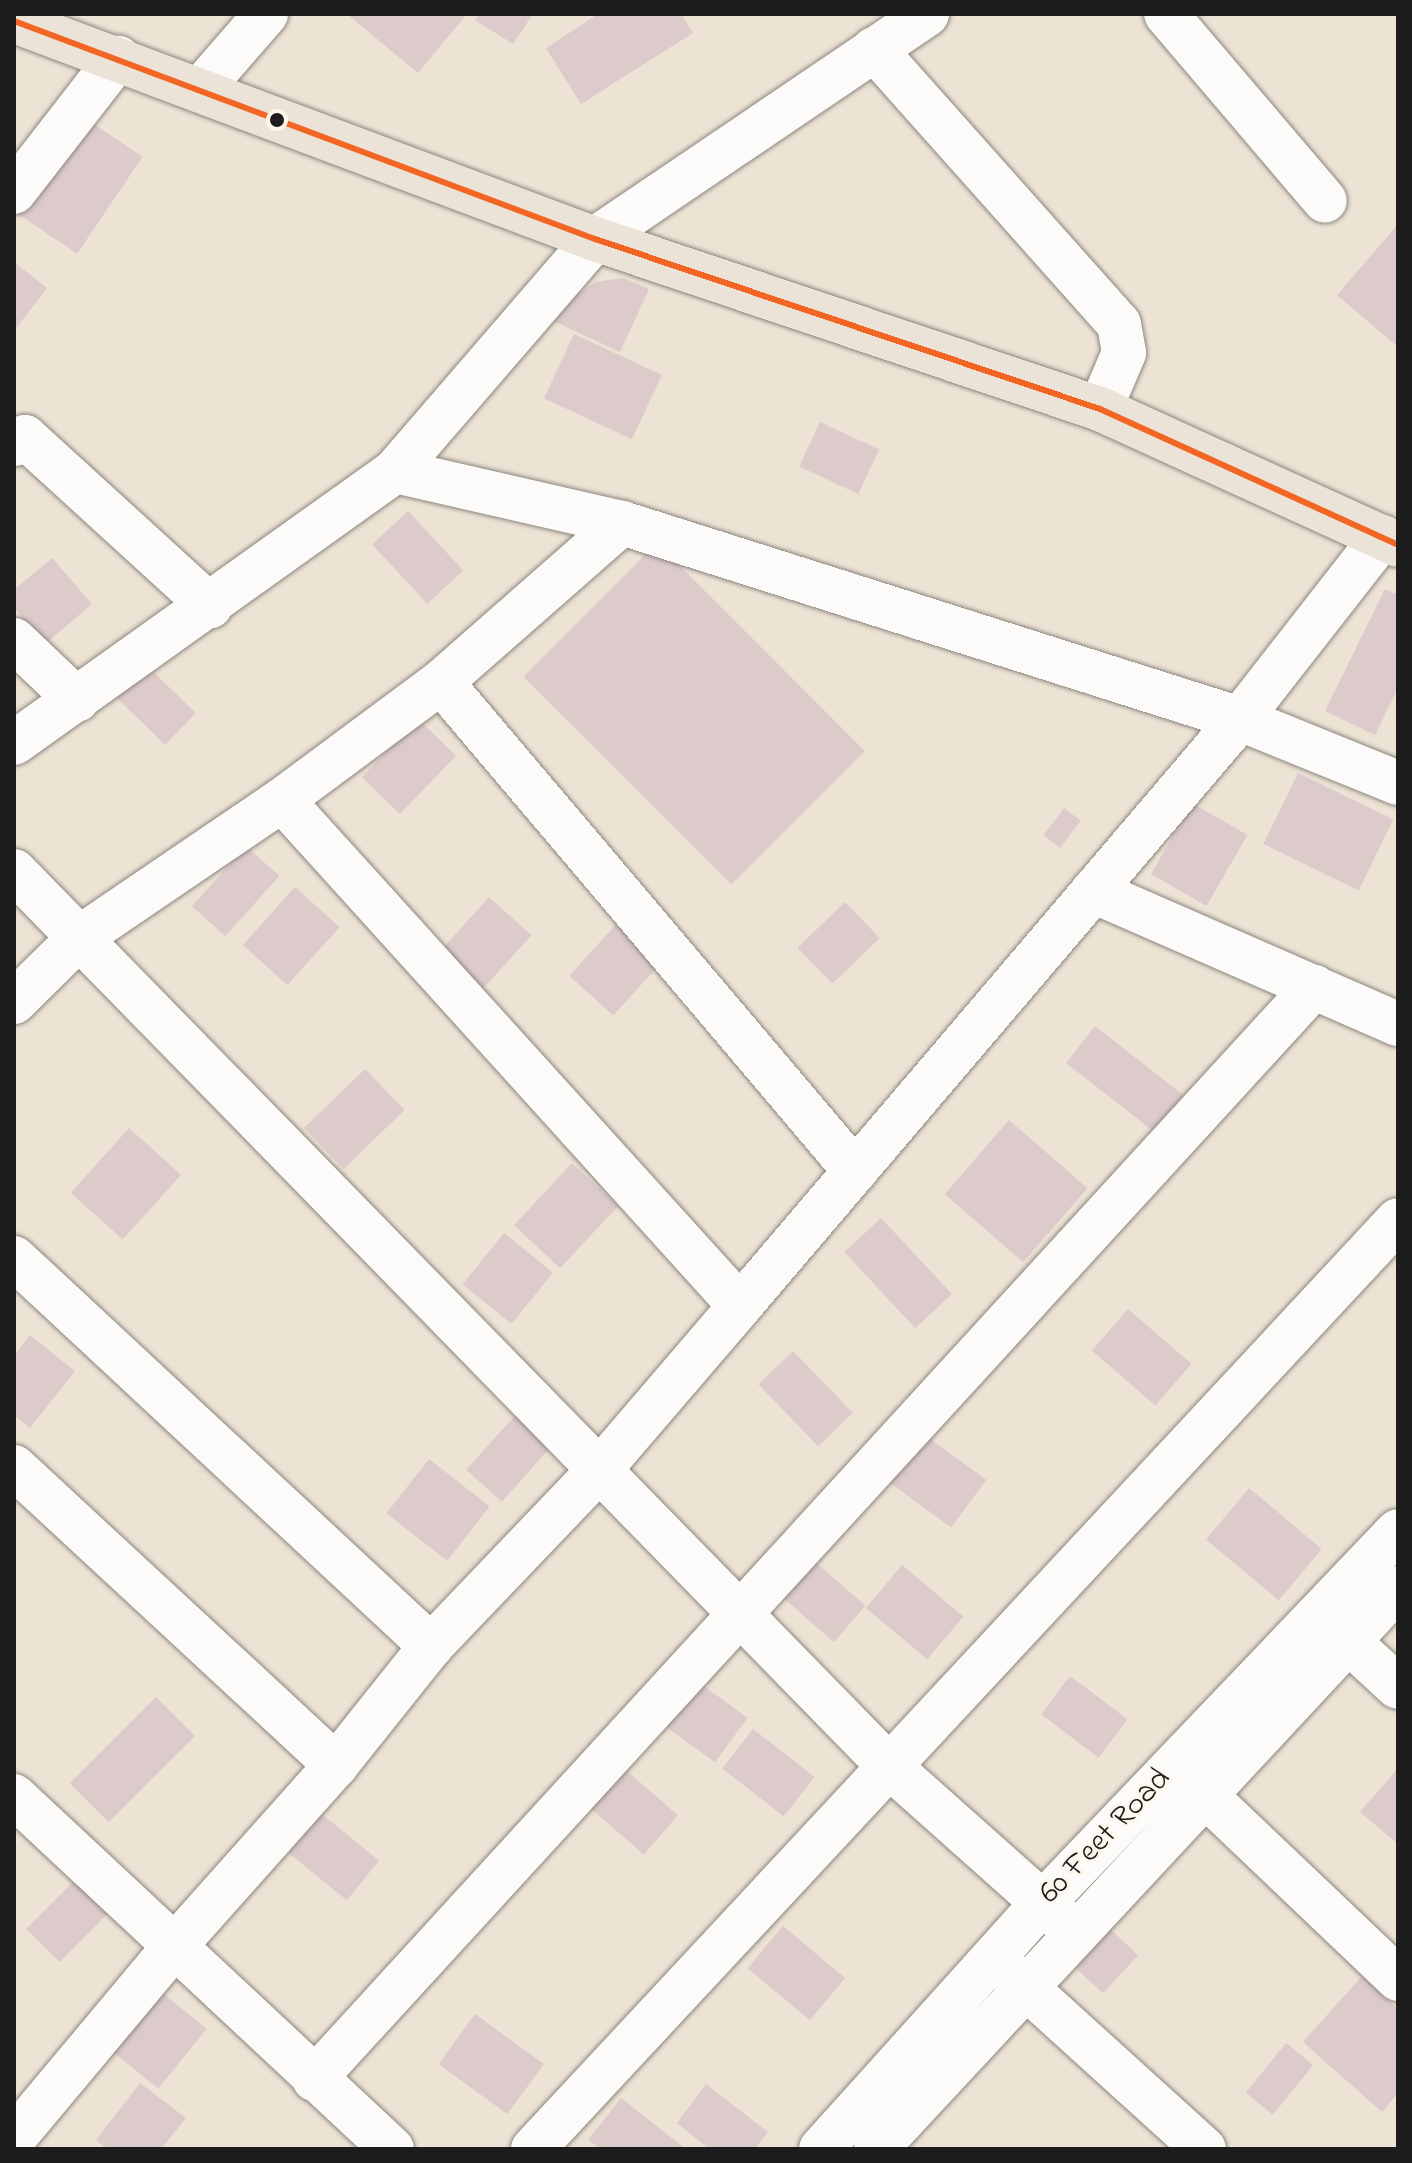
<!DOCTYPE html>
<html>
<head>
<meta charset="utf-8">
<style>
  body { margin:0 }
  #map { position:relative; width:1412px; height:2163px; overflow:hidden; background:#ece3d5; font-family:"Indie Flower",sans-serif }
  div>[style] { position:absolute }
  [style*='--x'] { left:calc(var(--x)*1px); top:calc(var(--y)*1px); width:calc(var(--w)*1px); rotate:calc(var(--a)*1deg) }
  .building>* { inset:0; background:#ddcacb; transform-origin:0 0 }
  .roads { filter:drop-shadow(0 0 2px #8b867f) drop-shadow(0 0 2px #8b867f) }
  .minor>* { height:44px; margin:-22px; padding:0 22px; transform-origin:22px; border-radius:22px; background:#fcfbf9 }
  .major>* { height:44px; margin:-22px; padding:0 22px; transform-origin:22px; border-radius:22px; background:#ebe2d8 }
  .bus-1>* { height:6px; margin:-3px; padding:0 3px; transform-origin:3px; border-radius:3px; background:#f26522 }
  .dots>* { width:22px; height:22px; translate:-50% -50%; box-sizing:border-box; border:4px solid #fbf7ec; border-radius:50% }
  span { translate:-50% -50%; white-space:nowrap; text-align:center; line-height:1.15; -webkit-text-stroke:6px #fbf7ec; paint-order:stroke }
  .street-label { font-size:32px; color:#1c1c1c }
  .frame { position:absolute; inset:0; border:16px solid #1c1c1c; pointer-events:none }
</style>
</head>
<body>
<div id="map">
  <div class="building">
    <i style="clip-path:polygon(347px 14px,467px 14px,418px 73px)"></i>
    <i style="clip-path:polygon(479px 14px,533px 14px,513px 44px,475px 20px)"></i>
    <i style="clip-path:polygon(598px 14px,681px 14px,693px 33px,581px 104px,546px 48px)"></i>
    <i style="left:82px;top:116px;width:73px;height:117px;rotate:34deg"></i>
    <i style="clip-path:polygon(1398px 224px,1398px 347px,1337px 295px)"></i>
    <i style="clip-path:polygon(14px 262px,47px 288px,14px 331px)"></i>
    <i style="clip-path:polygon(623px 278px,649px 289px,620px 352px,545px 317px,595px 282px)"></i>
    <i style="left:574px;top:334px;width:97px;height:71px;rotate:25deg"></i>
    <i style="left:820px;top:422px;width:65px;height:49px;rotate:25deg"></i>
    <i style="left:408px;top:511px;width:81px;height:49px;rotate:47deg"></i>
    <i style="left:657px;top:543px;width:294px;height:189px;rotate:45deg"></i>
    <i style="clip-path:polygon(52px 558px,92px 604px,45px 644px,14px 607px,14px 590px)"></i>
    <i style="clip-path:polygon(1385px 589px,1398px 595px,1398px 688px,1375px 735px,1325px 711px)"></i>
    <i style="left:144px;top:663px;width:72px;height:44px;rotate:44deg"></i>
    <i style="left:418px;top:719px;width:53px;height:81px;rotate:44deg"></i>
    <i style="left:1298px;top:773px;width:106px;height:79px;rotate:26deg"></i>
    <i style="left:1192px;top:803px;width:64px;height:82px;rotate:30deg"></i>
    <i style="left:1064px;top:808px;width:21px;height:34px;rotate:37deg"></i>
    <i style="left:246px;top:846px;width:45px;height:81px;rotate:42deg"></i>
    <i style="left:295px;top:887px;width:60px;height:78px;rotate:42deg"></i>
    <i style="left:489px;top:897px;width:57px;height:79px;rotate:42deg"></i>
    <i style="left:845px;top:902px;width:50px;height:66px;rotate:46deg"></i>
    <i style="left:619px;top:921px;width:59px;height:74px;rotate:42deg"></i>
    <i style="left:1095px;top:1026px;width:112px;height:47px;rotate:38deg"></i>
    <i style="left:365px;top:1069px;width:57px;height:85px;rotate:46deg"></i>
    <i style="left:1009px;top:1120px;width:104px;height:98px;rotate:41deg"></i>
    <i style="left:129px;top:1128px;width:70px;height:87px;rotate:42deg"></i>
    <i style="left:572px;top:1163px;width:63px;height:85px;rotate:43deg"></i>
    <i style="left:881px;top:1218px;width:104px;height:50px;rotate:47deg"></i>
    <i style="left:504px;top:1233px;width:63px;height:66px;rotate:39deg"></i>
    <i style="left:1128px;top:1309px;width:84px;height:55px;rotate:41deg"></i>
    <i style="clip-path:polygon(30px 1335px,75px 1371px,30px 1428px,14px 1415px,14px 1356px)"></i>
    <i style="left:793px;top:1351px;width:86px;height:48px;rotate:46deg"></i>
    <i style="left:519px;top:1411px;width:48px;height:79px;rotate:42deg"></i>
    <i style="left:919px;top:1431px;width:83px;height:59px;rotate:36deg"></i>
    <i style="left:429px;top:1459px;width:77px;height:69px;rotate:38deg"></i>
    <i style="left:1249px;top:1488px;width:95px;height:67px;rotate:40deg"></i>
    <i style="left:799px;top:1548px;width:88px;height:48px;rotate:41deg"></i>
    <i style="left:902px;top:1565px;width:80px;height:56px;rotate:40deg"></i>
    <i style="left:686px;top:1673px;width:76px;height:55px;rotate:36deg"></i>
    <i style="left:1070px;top:1676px;width:72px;height:48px;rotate:37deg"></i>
    <i style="left:156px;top:1697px;width:55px;height:122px;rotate:45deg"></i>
    <i style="left:753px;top:1729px;width:78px;height:50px;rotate:38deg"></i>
    <i style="left:619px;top:1764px;width:78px;height:52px;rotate:41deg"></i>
    <i style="clip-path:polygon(1398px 1768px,1398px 1844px,1360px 1812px)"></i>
    <i style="left:313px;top:1807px;width:85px;height:51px;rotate:39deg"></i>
    <i style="left:80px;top:1875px;width:47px;height:76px;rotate:45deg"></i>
    <i style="left:783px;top:1926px;width:81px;height:55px;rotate:40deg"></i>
    <i style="left:1109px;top:1928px;width:40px;height:52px;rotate:43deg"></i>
    <i style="clip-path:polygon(1362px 1976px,1398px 2009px,1398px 2093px,1382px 2112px,1303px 2042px)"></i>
    <i style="left:160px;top:1991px;width:60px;height:77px;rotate:39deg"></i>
    <i style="left:475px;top:2014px;width:85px;height:62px;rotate:36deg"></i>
    <i style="left:1286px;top:2043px;width:35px;height:64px;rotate:39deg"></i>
    <i style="clip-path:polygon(140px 2083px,186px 2118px,161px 2149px,107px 2149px,96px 2140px)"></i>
    <i style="clip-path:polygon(706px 2084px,768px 2132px,755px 2149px,709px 2149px,677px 2123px)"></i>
    <i style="clip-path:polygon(621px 2098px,686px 2149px,600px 2149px,588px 2140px)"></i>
  </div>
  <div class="roads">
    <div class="minor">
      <i style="--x:1166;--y:14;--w:245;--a:49.6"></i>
      <i style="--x:874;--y:49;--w:368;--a:48.3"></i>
      <i style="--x:1119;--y:324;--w:29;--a:80"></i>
      <i style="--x:1124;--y:353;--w:61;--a:113.2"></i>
      <i style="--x:200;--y:90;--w:101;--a:-49"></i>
      <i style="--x:14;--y:192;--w:170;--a:-52.2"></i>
      <i style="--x:14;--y:444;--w:13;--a:-32"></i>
      <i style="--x:25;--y:437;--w:251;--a:42.4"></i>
      <i style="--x:395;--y:471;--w:233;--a:12.9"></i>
      <i style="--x:622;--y:523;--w:648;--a:17.6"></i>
      <i style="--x:1240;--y:719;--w:170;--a:22.1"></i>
      <i style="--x:14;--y:640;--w:87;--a:43.6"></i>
      <i style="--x:441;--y:682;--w:641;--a:49.75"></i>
      <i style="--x:14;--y:743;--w:468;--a:-35.5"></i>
      <i style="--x:395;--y:471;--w:306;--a:-49.2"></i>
      <i style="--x:595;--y:239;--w:401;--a:-34.1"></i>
      <i style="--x:282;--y:800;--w:682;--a:47.85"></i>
      <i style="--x:14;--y:871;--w:1252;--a:45.65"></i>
      <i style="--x:889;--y:1766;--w:248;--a:41.7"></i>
      <i style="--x:1093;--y:891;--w:333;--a:23.6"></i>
      <i style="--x:14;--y:1002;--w:91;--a:-44.6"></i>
      <i style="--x:79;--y:938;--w:245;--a:-34.2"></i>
      <i style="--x:282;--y:800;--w:198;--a:-36.6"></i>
      <i style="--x:441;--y:682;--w:241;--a:-41.3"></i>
      <i style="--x:14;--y:1258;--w:570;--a:42.94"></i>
      <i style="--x:14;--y:1467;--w:439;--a:42.8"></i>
      <i style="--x:1347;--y:1640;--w:69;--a:42.7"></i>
      <i style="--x:1205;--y:1795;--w:267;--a:43.6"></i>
      <i style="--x:14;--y:1796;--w:517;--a:43.04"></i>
      <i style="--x:1001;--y:1965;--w:274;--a:42.2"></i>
      <i style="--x:314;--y:2079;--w:1481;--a:-47.52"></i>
      <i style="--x:14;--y:2138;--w:248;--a:-50.1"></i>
      <i style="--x:173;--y:1948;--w:245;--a:-48.3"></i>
      <i style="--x:336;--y:1765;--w:152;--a:-51.4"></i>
      <i style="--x:431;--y:1646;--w:248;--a:-46.3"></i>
      <i style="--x:602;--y:1467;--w:212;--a:-49.4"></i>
      <i style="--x:740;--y:1306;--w:771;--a:-49.58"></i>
      <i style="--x:1240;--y:719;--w:231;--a:-52"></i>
      <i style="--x:533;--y:2149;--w:1269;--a:-47.04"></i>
      <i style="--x:821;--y:2149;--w:327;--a:-48"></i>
      <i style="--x:1040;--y:1906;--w:518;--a:-46.33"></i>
      <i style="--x:876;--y:2149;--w:766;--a:-47.06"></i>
    </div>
    <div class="major">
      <i style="--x:14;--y:21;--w:621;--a:20.57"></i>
      <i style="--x:595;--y:239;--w:533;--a:18.6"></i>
      <i style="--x:1100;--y:409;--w:328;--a:24.5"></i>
    </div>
  </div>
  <div class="bus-1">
    <i style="--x:14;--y:21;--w:621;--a:20.57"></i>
    <i style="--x:595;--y:239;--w:533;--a:18.6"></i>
    <i style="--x:1100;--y:409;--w:328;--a:24.5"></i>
  </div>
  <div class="dots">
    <i style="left:277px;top:120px;background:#1c1c1c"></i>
  </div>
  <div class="street-label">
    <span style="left:1106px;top:1837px;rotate:-46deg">60 Feet Road</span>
  </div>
  <div class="frame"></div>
</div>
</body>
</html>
